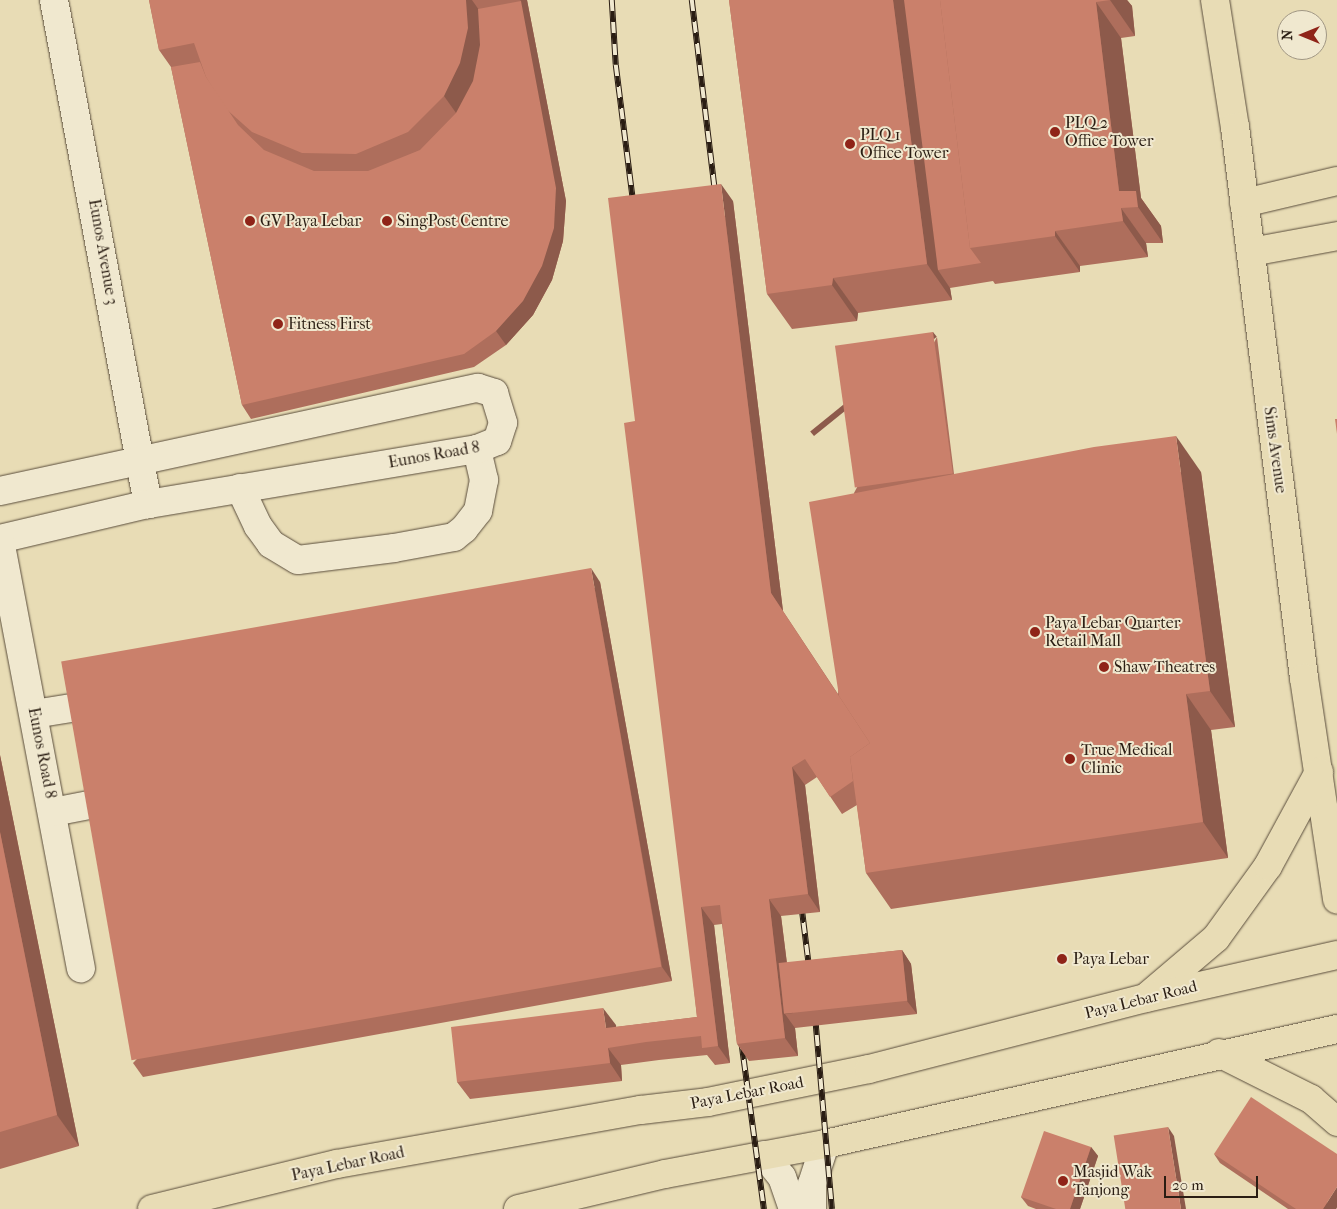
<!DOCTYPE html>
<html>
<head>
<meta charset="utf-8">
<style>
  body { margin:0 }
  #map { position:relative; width:1337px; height:1209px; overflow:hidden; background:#e8dcb5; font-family:"IM FELL French Canon",serif }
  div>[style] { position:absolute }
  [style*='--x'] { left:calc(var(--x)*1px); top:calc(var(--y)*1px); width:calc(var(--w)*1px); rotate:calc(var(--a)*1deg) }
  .roads { filter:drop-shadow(0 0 1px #5a4d3c) drop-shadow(0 0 1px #5a4d3c) }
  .minor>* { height:28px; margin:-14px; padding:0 14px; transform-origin:14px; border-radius:14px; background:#f0e8cf }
  .major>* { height:28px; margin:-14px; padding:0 14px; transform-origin:14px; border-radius:14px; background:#e8dcb5 }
  .rail>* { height:5.5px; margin-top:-2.75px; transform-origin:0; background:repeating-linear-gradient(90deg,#f0e8cf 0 11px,#2a1d13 0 22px); box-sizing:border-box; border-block:1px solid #2a1d13 }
  .wall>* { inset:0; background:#ae6e5c }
  .shaded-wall>* { inset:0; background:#8d5a4b; transform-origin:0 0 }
  .building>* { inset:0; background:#ca806b; transform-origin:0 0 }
  .dots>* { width:14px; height:14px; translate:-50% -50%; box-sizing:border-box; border:2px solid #f0e8cf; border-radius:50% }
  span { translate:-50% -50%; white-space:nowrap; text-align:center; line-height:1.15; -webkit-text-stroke:4px #f0e8cf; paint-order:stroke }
  .poi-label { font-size:16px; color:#2a1d13 }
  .left { translate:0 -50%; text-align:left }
  .street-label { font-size:16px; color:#2a1d13 }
  .north { position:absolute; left:1277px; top:10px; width:50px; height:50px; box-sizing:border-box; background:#f0e8cf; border:1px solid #a19784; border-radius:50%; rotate:270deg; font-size:14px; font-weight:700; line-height:20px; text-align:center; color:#2a1d13 }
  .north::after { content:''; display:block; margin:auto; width:18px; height:22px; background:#8f2418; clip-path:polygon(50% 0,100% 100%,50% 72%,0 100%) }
  .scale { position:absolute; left:1164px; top:1176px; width:94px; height:22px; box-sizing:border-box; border:2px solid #2a1d13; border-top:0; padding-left:6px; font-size:15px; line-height:18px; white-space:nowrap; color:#2a1d13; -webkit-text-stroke:4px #f0e8cf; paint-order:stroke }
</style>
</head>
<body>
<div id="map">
  <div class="roads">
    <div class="minor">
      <i style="--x:54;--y:0;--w:513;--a:79.44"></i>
      <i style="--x:240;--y:488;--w:42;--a:64.7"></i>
      <i style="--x:258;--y:526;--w:22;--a:54"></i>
      <i style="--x:271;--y:544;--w:31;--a:31"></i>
      <i style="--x:298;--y:560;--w:97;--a:-7.1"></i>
      <i style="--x:394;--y:548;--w:61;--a:-10.4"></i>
      <i style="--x:454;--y:537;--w:13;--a:-39"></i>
      <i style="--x:464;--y:529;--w:23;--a:-52"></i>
      <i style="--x:478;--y:511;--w:32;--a:-79"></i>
      <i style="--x:484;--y:480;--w:32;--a:-103"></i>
      <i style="--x:0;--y:491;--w:489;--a:-12.2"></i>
      <i style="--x:478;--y:388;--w:17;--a:17"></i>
      <i style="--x:494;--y:393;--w:31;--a:73"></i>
      <i style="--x:503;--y:423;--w:19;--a:108"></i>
      <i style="--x:497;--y:441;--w:22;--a:158"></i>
      <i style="--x:477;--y:449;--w:334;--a:170.5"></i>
      <i style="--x:148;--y:504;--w:152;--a:166.7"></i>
      <i style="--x:0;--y:540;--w:436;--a:79.3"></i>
      <i style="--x:34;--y:714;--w:44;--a:-9.2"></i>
      <i style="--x:53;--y:812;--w:42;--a:-11"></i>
      <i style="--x:764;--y:1155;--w:28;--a:51"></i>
      <i style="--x:782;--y:1177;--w:34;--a:71"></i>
      <i style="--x:812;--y:1209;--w:25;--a:-90"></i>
      <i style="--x:812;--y:1184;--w:42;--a:-72"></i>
    </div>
    <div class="major">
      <i style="--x:1215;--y:0;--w:129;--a:81.1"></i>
      <i style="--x:1235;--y:127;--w:555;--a:82.86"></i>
      <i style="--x:1304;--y:678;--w:224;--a:81.5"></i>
      <i style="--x:1244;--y:203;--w:96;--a:-13.3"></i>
      <i style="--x:1251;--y:252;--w:87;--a:-10.5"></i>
      <i style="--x:1149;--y:995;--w:88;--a:-40.4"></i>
      <i style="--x:1216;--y:938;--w:89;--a:-54.2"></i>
      <i style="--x:1268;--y:866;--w:107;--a:-61.5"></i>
      <i style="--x:1219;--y:1053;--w:103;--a:26.6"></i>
      <i style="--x:1311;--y:1099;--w:35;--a:41"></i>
      <i style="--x:152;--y:1209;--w:190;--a:-13.7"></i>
      <i style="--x:337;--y:1164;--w:309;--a:-10.1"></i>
      <i style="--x:641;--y:1110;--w:67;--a:-6.8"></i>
      <i style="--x:708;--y:1102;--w:164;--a:-11.6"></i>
      <i style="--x:869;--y:1069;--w:286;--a:-14.4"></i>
      <i style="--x:1146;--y:998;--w:196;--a:-12.7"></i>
      <i style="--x:518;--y:1209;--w:151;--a:-13.4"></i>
      <i style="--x:665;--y:1174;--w:163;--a:-10.6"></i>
      <i style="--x:825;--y:1144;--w:525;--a:-12.66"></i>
    </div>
  </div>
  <div class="rail">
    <i style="--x:612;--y:0;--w:65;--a:86.5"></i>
    <i style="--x:616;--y:65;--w:143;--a:82.8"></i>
    <i style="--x:692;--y:0;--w:200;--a:83.1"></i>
    <i style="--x:801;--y:901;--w:73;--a:82.9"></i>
    <i style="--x:815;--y:1013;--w:197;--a:85"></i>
    <i style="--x:741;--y:1038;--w:173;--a:82.3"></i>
  </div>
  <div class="wall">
    <i style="clip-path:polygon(149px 0,527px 0,566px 201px,563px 241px,552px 280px,533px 315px,506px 345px,474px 367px,251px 419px,242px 405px,171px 67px,159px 50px)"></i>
    <i style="clip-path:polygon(729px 0,1127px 0,1132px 6px,1135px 36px,1121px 38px,1141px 198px,1161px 226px,1163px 243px,1146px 243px,1148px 257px,1080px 266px,1080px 272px,995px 284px,993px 281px,950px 288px,952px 300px,858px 313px,857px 321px,792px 329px,767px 294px)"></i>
    <i style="clip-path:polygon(733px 201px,783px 611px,838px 694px,854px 493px,937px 337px,954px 474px,1201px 472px,1235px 727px,1211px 730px,1228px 858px,891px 909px,866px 873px,857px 805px,842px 814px,817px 777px,805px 785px,820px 912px,781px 916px,787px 963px,902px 950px,911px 964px,917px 1014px,795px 1028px,798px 1056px,749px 1061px,737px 1044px,722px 924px,714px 925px,730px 1063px,715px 1065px,707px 1055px,659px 1060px,621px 1065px,622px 1081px,470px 1099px,457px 1082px,616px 1025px,616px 1027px,697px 1017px,635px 421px)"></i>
    <i style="clip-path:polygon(600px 582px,672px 981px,143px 1077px,133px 1063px)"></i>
    <i style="clip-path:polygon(0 755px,79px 1146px,0 1169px)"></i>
    <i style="clip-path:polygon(1091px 1147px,1098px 1156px,1080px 1209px,1036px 1209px,1028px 1206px,1021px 1197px)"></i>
    <i style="clip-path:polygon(1214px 1154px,1337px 1207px,1336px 1209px,1288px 1209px,1220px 1163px)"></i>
  </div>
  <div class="shaded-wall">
    <i style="clip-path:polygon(466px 0,472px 0,488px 23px,466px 127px,444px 96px)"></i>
    <i style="clip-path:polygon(520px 0,527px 0,566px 201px,563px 241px,552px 280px,533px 315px,506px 345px,496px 331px,521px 1px)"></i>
    <i style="clip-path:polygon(893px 0,914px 0,938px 270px,950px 288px,952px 300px,927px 264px)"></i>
    <i style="clip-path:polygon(1110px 0,1127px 0,1132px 6px,1135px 36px)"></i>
    <i style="clip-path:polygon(1096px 2px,1121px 38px,1141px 198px,1161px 226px,1163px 243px,1138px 207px,1119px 191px)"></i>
    <i style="clip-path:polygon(721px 184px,733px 201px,783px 611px,895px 779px,771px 593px)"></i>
    <i style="clip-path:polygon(1121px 208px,1146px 243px,1148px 257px,1123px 221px)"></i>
    <i style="clip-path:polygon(1055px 231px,1080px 266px,1080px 272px,1055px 236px)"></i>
    <i style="clip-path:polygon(833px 278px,858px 313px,857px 321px,832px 285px)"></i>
    <i style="left:933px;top:332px;width:6px;height:158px;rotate:51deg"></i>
    <i style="clip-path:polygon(1176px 436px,1201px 472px,1235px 727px,1210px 691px)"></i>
    <i style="clip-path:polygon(591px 568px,600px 582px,672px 981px,662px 967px)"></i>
    <i style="clip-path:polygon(1186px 694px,1211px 730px,1228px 858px,1203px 822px)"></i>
    <i style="clip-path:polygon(0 755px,79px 1146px,57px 1115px,0 832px)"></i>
    <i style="clip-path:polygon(792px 767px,805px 785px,820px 912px,808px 894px)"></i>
    <i style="clip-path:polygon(769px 899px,781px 916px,793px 1013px,785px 1014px,795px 1028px,798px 1056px,785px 1038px)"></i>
    <i style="clip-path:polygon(701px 907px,714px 925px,730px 1063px,718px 1046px)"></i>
    <i style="clip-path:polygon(902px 950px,911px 964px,917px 1014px,907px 1001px)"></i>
    <i style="clip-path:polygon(603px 1008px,616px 1025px,618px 1046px,606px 1028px)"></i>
    <i style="clip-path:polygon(608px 1048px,621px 1065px,622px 1081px,610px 1063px)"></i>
    <i style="clip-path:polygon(1168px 1127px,1174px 1136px,1186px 1209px,1181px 1209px)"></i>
    <i style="clip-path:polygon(1091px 1147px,1098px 1156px,1080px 1209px,1070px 1209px)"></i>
    <i style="clip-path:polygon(1337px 1187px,1337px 1207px,1336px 1209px,1323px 1209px)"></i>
  </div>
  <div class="building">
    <i style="clip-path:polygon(149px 0,466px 0,468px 28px,460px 63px,444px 96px,408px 132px,356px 154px,302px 153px,252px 132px,225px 108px,206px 77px,194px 43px,159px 50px)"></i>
    <i style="clip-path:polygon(729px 0,893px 0,927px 264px,833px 278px,832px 285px,767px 294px)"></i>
    <i style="clip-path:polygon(904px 0,940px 0,970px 248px,981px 263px,938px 270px)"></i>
    <i style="clip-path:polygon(940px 0,1110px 0,1096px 2px,1119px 191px,1136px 191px,1138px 207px,1121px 208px,1123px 221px,1055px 231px,1055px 236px,970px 248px)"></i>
    <i style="clip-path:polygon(521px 1px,556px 188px,554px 228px,542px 266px,523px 301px,496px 331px,464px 354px,242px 405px,171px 67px,200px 62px,206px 77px,238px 125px,264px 150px,314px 171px,368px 171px,420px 150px,456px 113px,473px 81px,480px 45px,478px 9px)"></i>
    <i style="clip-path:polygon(721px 184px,771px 593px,870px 743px,850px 757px,853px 781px,830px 797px,805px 759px,792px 767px,808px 894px,769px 899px,785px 1038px,737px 1044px,720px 905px,701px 907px,718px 1046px,702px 1048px,701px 1036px,646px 1042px,608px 1048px,610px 1063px,457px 1082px,451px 1027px,603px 1008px,606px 1028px,697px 1017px,624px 423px,635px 421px,608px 198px)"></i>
    <i style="left:933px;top:332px;width:143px;height:99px;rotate:82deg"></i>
    <i style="clip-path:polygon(1335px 419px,1337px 419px,1337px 434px)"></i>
    <i style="clip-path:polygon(1176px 436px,1210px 691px,1186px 694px,1203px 822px,866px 873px,850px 757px,870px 743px,839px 696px,809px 502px,1094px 447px)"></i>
    <i style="left:591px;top:568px;width:405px;height:538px;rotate:80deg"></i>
    <i style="clip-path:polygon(0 832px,57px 1115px,0 1132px)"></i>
    <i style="left:902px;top:950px;width:51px;height:124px;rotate:84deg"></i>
    <i style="clip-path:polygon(1251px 1097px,1337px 1154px,1337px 1187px,1323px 1209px,1296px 1209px,1214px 1154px)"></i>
    <i style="left:1168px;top:1127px;width:83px;height:55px;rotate:81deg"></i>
    <i style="clip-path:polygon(1044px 1131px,1091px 1147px,1070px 1209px,1056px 1209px,1021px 1197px)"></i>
  </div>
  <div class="dots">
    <i style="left:1055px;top:132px;background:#8f2418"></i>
    <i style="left:850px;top:144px;background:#8f2418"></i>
    <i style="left:250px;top:221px;background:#8f2418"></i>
    <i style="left:387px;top:221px;background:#8f2418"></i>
    <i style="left:278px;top:324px;background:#8f2418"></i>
    <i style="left:1035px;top:632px;background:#8f2418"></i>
    <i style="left:1104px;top:667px;background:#8f2418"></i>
    <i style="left:1070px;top:759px;background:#8f2418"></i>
    <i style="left:1062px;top:959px;background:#8f2418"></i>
    <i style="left:1063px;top:1181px;background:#8f2418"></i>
  </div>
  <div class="poi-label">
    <span class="left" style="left:1065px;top:132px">PLQ 2<br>Office Tower</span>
    <span class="left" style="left:860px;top:144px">PLQ 1<br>Office Tower</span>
    <span class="left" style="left:260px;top:221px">GV Paya Lebar</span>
    <span class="left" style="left:397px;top:221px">SingPost Centre</span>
    <span class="left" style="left:288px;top:324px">Fitness First</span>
    <span class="left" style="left:1045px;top:632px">Paya Lebar Quarter<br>Retail Mall</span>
    <span class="left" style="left:1114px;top:667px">Shaw Theatres</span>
    <span class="left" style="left:1081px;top:759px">True Medical<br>Clinic</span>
    <span class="left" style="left:1073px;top:959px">Paya Lebar</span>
    <span class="left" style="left:1073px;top:1181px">Masjid Wak<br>Tanjong</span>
  </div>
  <div class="street-label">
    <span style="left:103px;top:252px;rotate:80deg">Eunos Avenue 3</span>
    <span style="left:1275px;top:450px;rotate:82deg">Sims Avenue</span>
    <span style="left:434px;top:455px;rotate:-10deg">Eunos Road 8</span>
    <span style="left:42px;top:753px;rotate:79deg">Eunos Road 8</span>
    <span style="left:1141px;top:1000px;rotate:-14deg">Paya Lebar Road</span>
    <span style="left:747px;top:1093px;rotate:-11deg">Paya Lebar Road</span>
    <span style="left:348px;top:1164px;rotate:-12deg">Paya Lebar Road</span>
  </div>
  <div class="north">N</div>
  <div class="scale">20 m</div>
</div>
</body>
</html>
